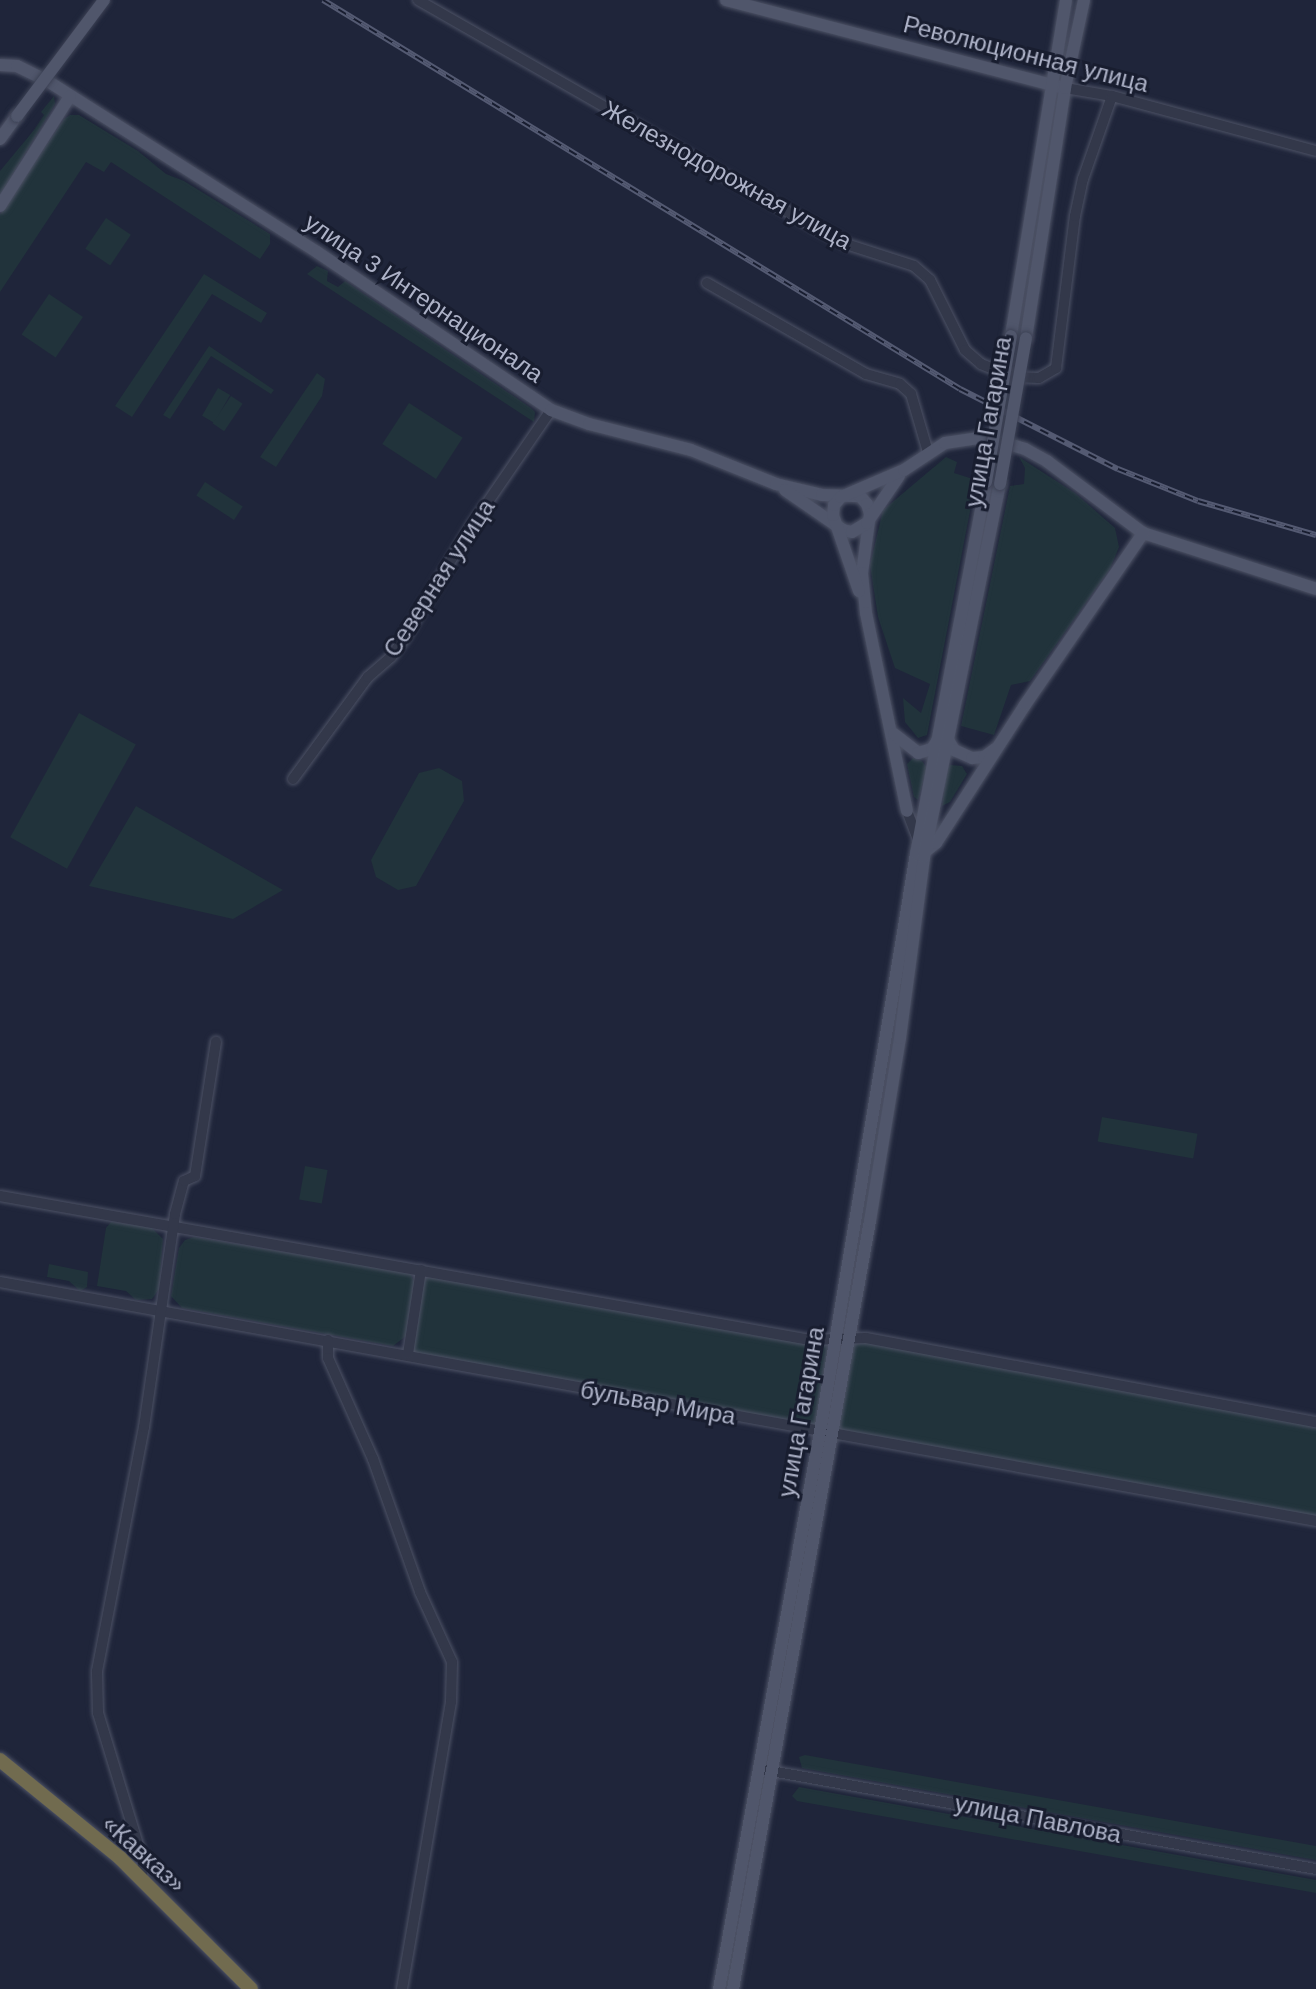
<!DOCTYPE html>
<html>
<head>
<meta charset="utf-8">
<style>
  body { margin:0 }
  #map { position:relative; width:1316px; height:1989px; overflow:hidden; background:#1f253a; font-family:Helvetica,sans-serif }
  div>[style] { position:absolute }
  [style*='--x'] { left:calc(var(--x)*1px); top:calc(var(--y)*1px); width:calc(var(--w)*1px); rotate:calc(var(--a)*1deg) }
  .green>* { inset:0; background:#21333b; transform-origin:0 0 }
  .roads { filter:drop-shadow(0 0 2px #4d5265) drop-shadow(0 0 2px #4d5265) }
  .minor>* { height:10px; margin:-5px; padding:0 5px; transform-origin:5px; border-radius:5px; background:#33384a }
  .major>* { height:12px; margin:-6px; padding:0 6px; transform-origin:6px; border-radius:6px; background:#50566b }
  .highway>* { height:14px; margin:-7px; padding:0 7px; transform-origin:7px; border-radius:7px; background:#716b4f }
  .rail>* { height:6px; margin-top:-3px; transform-origin:0; background:repeating-linear-gradient(90deg,#181d2f 0 9px,#545a72 0 18px); box-sizing:border-box; border-block:2px solid #545a72 }
  .bridges { filter:drop-shadow(0 0 2px #3c4154) drop-shadow(0 0 2px #3c4154) }
  .major-bridge>* { height:12px; margin:-6px; padding:0 6px; transform-origin:6px; border-radius:6px; background:#50566b }
  span { translate:-50% -50%; white-space:nowrap; text-align:center; line-height:1.15; -webkit-text-stroke:6px #181d2f; paint-order:stroke }
  .street-label { font-size:24px; color:#adb2c7 }
</style>
</head>
<body>
<div id="map">
  <div class="green">
    <i style="clip-path:polygon(54px 96px,55px 104px,0 195px,0 171px,34px 130px,44px 115px,41px 112px)"></i>
    <i style="clip-path:polygon(70px 115px,79px 115px,138px 151px,166px 174px,184px 181px,270px 234px,270px 244px,260px 259px,111px 162px,104px 172px,86px 162px,0 292px,0 214px,64px 119px)"></i>
    <i style="left:1049px;top:127px;width:5px;height:211px;rotate:11deg"></i>
    <i style="left:106px;top:218px;width:30px;height:37px;rotate:34deg"></i>
    <i style="clip-path:polygon(317px 266px,328px 271px,327px 281px,338px 287px,345px 281px,531px 408px,535px 412px,534px 422px,307px 274px)"></i>
    <i style="clip-path:polygon(204px 274px,267px 313px,261px 323px,212px 294px,132px 417px,115px 406px)"></i>
    <i style="left:49px;top:294px;width:41px;height:49px;rotate:34deg"></i>
    <i style="clip-path:polygon(209px 346px,274px 390px,271px 394px,211px 356px,170px 419px,163px 415px)"></i>
    <i style="clip-path:polygon(317px 373px,325px 379px,322px 396px,276px 467px,260px 457px)"></i>
    <i style="left:218px;top:388px;width:14px;height:32px;rotate:30deg"></i>
    <i style="left:231px;top:396px;width:14px;height:33px;rotate:34deg"></i>
    <i style="left:409px;top:403px;width:64px;height:49px;rotate:33deg"></i>
    <i style="clip-path:polygon(946px 457px,957px 462px,954px 473px,976px 480px,927px 735px,918px 738px,905px 722px,903px 698px,921px 713px,930px 684px,895px 668px,878px 617px,870px 565px,883px 510px)"></i>
    <i style="clip-path:polygon(1019px 457px,1075px 493px,1115px 528px,1119px 547px,1110px 569px,1030px 681px,1011px 685px,994px 735px,961px 726px,1010px 486px,1024px 484px,1025px 468px)"></i>
    <i style="left:205px;top:482px;width:45px;height:16px;rotate:33deg"></i>
    <i style="left:79px;top:713px;width:65px;height:142px;rotate:29deg"></i>
    <i style="clip-path:polygon(913px 758px,922px 761px,927px 768px,918px 800px,914px 797px,907px 764px)"></i>
    <i style="clip-path:polygon(950px 765px,962px 766px,967px 774px,950px 802px,942px 806px,947px 768px)"></i>
    <i style="clip-path:polygon(439px 768px,462px 781px,464px 801px,416px 886px,398px 890px,376px 877px,371px 860px,419px 773px)"></i>
    <i style="clip-path:polygon(136px 806px,283px 890px,233px 919px,89px 886px)"></i>
    <i style="left:1102px;top:1117px;width:97px;height:25px;rotate:10deg"></i>
    <i style="left:305px;top:1166px;width:23px;height:34px;rotate:10deg"></i>
    <i style="clip-path:polygon(111px 1222px,151px 1227px,163px 1239px,159px 1289px,152px 1299px,136px 1300px,126px 1291px,97px 1286px,106px 1228px)"></i>
    <i style="clip-path:polygon(194px 1237px,410px 1273px,415px 1283px,406px 1336px,393px 1346px,182px 1308px,171px 1296px,179px 1248px,185px 1240px)"></i>
    <i style="clip-path:polygon(49px 1264px,88px 1272px,87px 1287px,80px 1291px,69px 1281px,47px 1277px)"></i>
    <i style="clip-path:polygon(421px 1270px,810px 1340px,843px 1337px,1316px 1422px,1316px 1521px,408px 1354px)"></i>
    <i style="clip-path:polygon(805px 1755px,1316px 1846px,1316px 1860px,802px 1768px,799px 1757px)"></i>
    <i style="clip-path:polygon(799px 1787px,1316px 1880px,1316px 1893px,797px 1801px,792px 1796px)"></i>
  </div>
  <div class="roads">
    <div class="minor">
      <i style="--x:418;--y:0;--w:461;--a:29.8"></i>
      <i style="--x:818;--y:229;--w:32;--a:28"></i>
      <i style="--x:846;--y:244;--w:71;--a:17.9"></i>
      <i style="--x:914;--y:266;--w:21;--a:41"></i>
      <i style="--x:930;--y:280;--w:78;--a:63.4"></i>
      <i style="--x:965;--y:350;--w:21;--a:41"></i>
      <i style="--x:981;--y:364;--w:35;--a:22"></i>
      <i style="--x:1013;--y:377;--w:26;--a:2"></i>
      <i style="--x:1039;--y:378;--w:20;--a:-30"></i>
      <i style="--x:1056;--y:368;--w:153;--a:-82.9"></i>
      <i style="--x:1075;--y:216;--w:38;--a:-78"></i>
      <i style="--x:1083;--y:179;--w:88;--a:-70.7"></i>
      <i style="--x:1065;--y:88;--w:48;--a:9.7"></i>
      <i style="--x:1112;--y:96;--w:211;--a:15.1"></i>
      <i style="--x:707;--y:283;--w:183;--a:29.8"></i>
      <i style="--x:866;--y:374;--w:35;--a:16"></i>
      <i style="--x:900;--y:384;--w:15;--a:42"></i>
      <i style="--x:911;--y:394;--w:60;--a:73.7"></i>
      <i style="--x:293;--y:779;--w:127;--a:-53.7"></i>
      <i style="--x:368;--y:677;--w:30;--a:-41"></i>
      <i style="--x:391;--y:657;--w:26;--a:-54"></i>
      <i style="--x:406;--y:636;--w:129;--a:-59.3"></i>
      <i style="--x:472;--y:525;--w:140;--a:-55.5"></i>
      <i style="--x:907;--y:811;--w:30;--a:69"></i>
      <i style="--x:0;--y:1196;--w:823;--a:10.08"></i>
      <i style="--x:810;--y:1340;--w:56;--a:-2"></i>
      <i style="--x:866;--y:1338;--w:458;--a:10.6"></i>
      <i style="--x:0;--y:1282;--w:1338;--a:10.29"></i>
      <i style="--x:328;--y:1340;--w:18;--a:90"></i>
      <i style="--x:328;--y:1358;--w:111;--a:66"></i>
      <i style="--x:373;--y:1459;--w:141;--a:70.5"></i>
      <i style="--x:420;--y:1592;--w:77;--a:65.4"></i>
      <i style="--x:452;--y:1662;--w:40;--a:91.4"></i>
      <i style="--x:451;--y:1702;--w:291;--a:99.7"></i>
      <i style="--x:408;--y:1354;--w:85;--a:-81.2"></i>
      <i style="--x:760;--y:1769;--w:565;--a:10.2"></i>
      <i style="--x:142;--y:1879;--w:18;--a:-87"></i>
      <i style="--x:143;--y:1861;--w:155;--a:-106.9"></i>
      <i style="--x:98;--y:1713;--w:42;--a:-91.4"></i>
      <i style="--x:97;--y:1671;--w:248;--a:-79.1"></i>
      <i style="--x:144;--y:1427;--w:215;--a:-81.7"></i>
      <i style="--x:175;--y:1214;--w:34;--a:-75"></i>
      <i style="--x:184;--y:1181;--w:12;--a:-24"></i>
      <i style="--x:195;--y:1176;--w:136;--a:-81.1"></i>
    </div>
    <div class="major">
      <i style="--x:726;--y:0;--w:350;--a:14.6"></i>
      <i style="--x:0;--y:65;--w:17;--a:3"></i>
      <i style="--x:17;--y:66;--w:32;--a:26"></i>
      <i style="--x:46;--y:80;--w:321;--a:32.4"></i>
      <i style="--x:317;--y:252;--w:282;--a:34"></i>
      <i style="--x:551;--y:410;--w:40;--a:20.2"></i>
      <i style="--x:589;--y:424;--w:105;--a:14.3"></i>
      <i style="--x:691;--y:450;--w:92;--a:21.8"></i>
      <i style="--x:776;--y:484;--w:47;--a:13.4"></i>
      <i style="--x:822;--y:495;--w:38;--a:2"></i>
      <i style="--x:860;--y:496;--w:11;--a:49"></i>
      <i style="--x:867;--y:504;--w:10;--a:73"></i>
      <i style="--x:870;--y:514;--w:60;--a:97.7"></i>
      <i style="--x:862;--y:573;--w:40;--a:84.3"></i>
      <i style="--x:866;--y:613;--w:202;--a:78.3"></i>
      <i style="--x:0;--y:139;--w:29;--a:-54"></i>
      <i style="--x:0;--y:206;--w:130;--a:-57.5"></i>
      <i style="--x:1011;--y:336;--w:340;--a:-80.7"></i>
      <i style="--x:1026;--y:338;--w:253;--a:-81.1"></i>
      <i style="--x:1065;--y:88;--w:90;--a:-77.8"></i>
      <i style="--x:785;--y:490;--w:70;--a:34.6"></i>
      <i style="--x:843;--y:530;--w:9;--a:13"></i>
      <i style="--x:852;--y:532;--w:17;--a:-31"></i>
      <i style="--x:867;--y:523;--w:57;--a:-55.8"></i>
      <i style="--x:859;--y:591;--w:80;--a:-108.9"></i>
      <i style="--x:833;--y:515;--w:10;--a:-84"></i>
      <i style="--x:834;--y:505;--w:11;--a:-49"></i>
      <i style="--x:841;--y:497;--w:69;--a:-23.2"></i>
      <i style="--x:904;--y:470;--w:49;--a:-33.4"></i>
      <i style="--x:945;--y:443;--w:40;--a:-8.5"></i>
      <i style="--x:985;--y:437;--w:42;--a:16.7"></i>
      <i style="--x:1025;--y:449;--w:26;--a:29"></i>
      <i style="--x:1048;--y:462;--w:119;--a:36.8"></i>
      <i style="--x:1143;--y:533;--w:182;--a:17.9"></i>
      <i style="--x:894;--y:734;--w:31;--a:38"></i>
      <i style="--x:918;--y:753;--w:15;--a:-16"></i>
      <i style="--x:932;--y:749;--w:9;--a:-58"></i>
      <i style="--x:947;--y:738;--w:14;--a:60"></i>
      <i style="--x:954;--y:750;--w:20;--a:24"></i>
      <i style="--x:972;--y:758;--w:12;--a:-5"></i>
      <i style="--x:984;--y:757;--w:14;--a:-36"></i>
      <i style="--x:926;--y:851;--w:13;--a:-39"></i>
      <i style="--x:936;--y:843;--w:164;--a:-57.2"></i>
      <i style="--x:1025;--y:705;--w:209;--a:-55.5"></i>
      <i style="--x:719;--y:1989;--w:566;--a:-79.72"></i>
      <i style="--x:820;--y:1432;--w:586;--a:-80.57"></i>
      <i style="--x:916;--y:854;--w:379;--a:-79.3"></i>
      <i style="--x:733;--y:1989;--w:780;--a:-79.89"></i>
      <i style="--x:870;--y:1221;--w:185;--a:-80.7"></i>
      <i style="--x:900;--y:1038;--w:183;--a:-82.4"></i>
      <i style="--x:924;--y:857;--w:381;--a:-78.5"></i>
    </div>
    <div class="highway">
      <i style="--x:0;--y:1760;--w:155;--a:39.2"></i>
      <i style="--x:120;--y:1858;--w:185;--a:45"></i>
    </div>
  </div>
  <div class="rail">
    <i style="--x:323;--y:0;--w:746;--a:31.41"></i>
    <i style="--x:960;--y:389;--w:177;--a:26.9"></i>
    <i style="--x:1118;--y:469;--w:86;--a:21.8"></i>
    <i style="--x:1198;--y:501;--w:123;--a:16.1"></i>
  </div>
  <div class="bridges">
    <div class="major-bridge">
      <i style="--x:17;--y:116;--w:145;--a:-53.1"></i>
      <i style="--x:986;--y:482;--w:148;--a:-80.3"></i>
      <i style="--x:1000;--y:484;--w:148;--a:-79.9"></i>
    </div>
  </div>
  <div class="street-label">
    <span style="left:1026px;top:54px;rotate:14deg">Революционная улица</span>
    <span style="left:727px;top:175px;rotate:29deg">Железнодорожная улица</span>
    <span style="left:424px;top:298px;rotate:34deg">улица 3 Интернационала</span>
    <span style="left:988px;top:422px;rotate:-80deg">улица Гагарина</span>
    <span style="left:439px;top:578px;rotate:-57deg">Северная улица</span>
    <span style="left:658px;top:1403px;rotate:10deg">бульвар Мира</span>
    <span style="left:801px;top:1412px;rotate:-80deg">улица Гагарина</span>
    <span style="left:1038px;top:1819px;rotate:11deg">улица Павлова</span>
    <span style="left:144px;top:1854px;rotate:42deg">«Кавказ»</span>
  </div>
</div>
</body>
</html>
